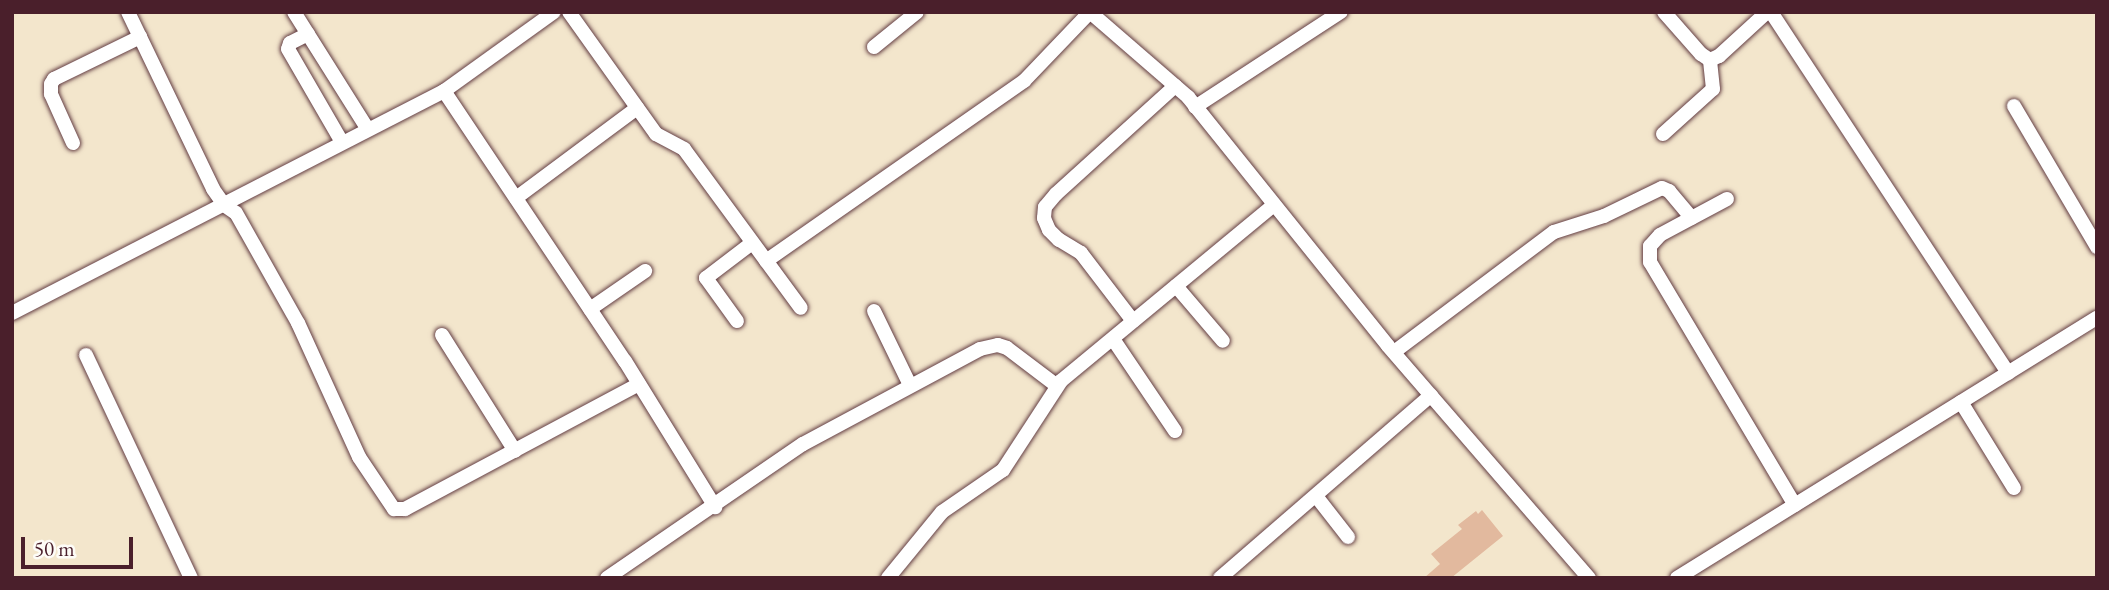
<!DOCTYPE html>
<html>
<head>
<meta charset="utf-8">
<style>
  body { margin:0 }
  #map { position:relative; width:2109px; height:590px; overflow:hidden; background:#f3e6cc; font-family:"EB Garamond",serif }
  div>[style] { position:absolute }
  [style*='--x'] { left:calc(var(--x)*1px); top:calc(var(--y)*1px); width:calc(var(--w)*1px); rotate:calc(var(--a)*1deg) }
  .building>* { inset:0; background:#e2b99e }
  .roads { filter:drop-shadow(0 0 2px #633d43) drop-shadow(0 0 2px #633d43) }
  .minor>* { height:14px; margin:-7px; padding:0 7px; transform-origin:7px; border-radius:7px; background:#fff }
  span { translate:-50% -50%; white-space:nowrap; text-align:center; line-height:1.15; -webkit-text-stroke:5px #fdfcf7; paint-order:stroke }
  .frame { position:absolute; inset:0; border:14px solid #4a1f2b; pointer-events:none }
  .scale { position:absolute; left:21px; top:537px; width:112px; height:32px; box-sizing:border-box; border:4px solid #4a1f2b; border-top:0; padding-left:9px; font-size:21px; line-height:24px; white-space:nowrap; color:#4a1f2b; -webkit-text-stroke:5px #fdfcf7; paint-order:stroke }
</style>
</head>
<body>
<div id="map">
  <div class="building">
    <i style="clip-path:polygon(1482px 510px,1503px 536px,1451px 578px,1424px 578px,1440px 564px,1431px 554px,1462px 529px,1458px 525px,1476px 511px,1478px 514px)"></i>
  </div>
  <div class="roads">
    <div class="minor">
      <i style="--x:128;--y:12;--w:196;--a:64.3"></i>
      <i style="--x:213;--y:189;--w:19;--a:55"></i>
      <i style="--x:224;--y:205;--w:14;--a:34"></i>
      <i style="--x:236;--y:213;--w:126;--a:60.6"></i>
      <i style="--x:298;--y:323;--w:147;--a:65.5"></i>
      <i style="--x:359;--y:457;--w:63;--a:56.1"></i>
      <i style="--x:394;--y:509;--w:11;--a:0"></i>
      <i style="--x:405;--y:509;--w:265;--a:-28.1"></i>
      <i style="--x:294;--y:12;--w:137;--a:57.8"></i>
      <i style="--x:569;--y:12;--w:150;--a:54.5"></i>
      <i style="--x:656;--y:134;--w:32;--a:28"></i>
      <i style="--x:684;--y:149;--w:197;--a:53.7"></i>
      <i style="--x:1090;--y:12;--w:130;--a:40.9"></i>
      <i style="--x:1188;--y:97;--w:319;--a:51.2"></i>
      <i style="--x:1388;--y:346;--w:307;--a:49.1"></i>
      <i style="--x:1664;--y:12;--w:56;--a:48.6"></i>
      <i style="--x:1701;--y:54;--w:11;--a:34"></i>
      <i style="--x:1710;--y:60;--w:10;--a:-24"></i>
      <i style="--x:1719;--y:56;--w:65;--a:-42.5"></i>
      <i style="--x:1771;--y:12;--w:432;--a:56.7"></i>
      <i style="--x:308;--y:34;--w:20;--a:153"></i>
      <i style="--x:290;--y:43;--w:6;--a:108"></i>
      <i style="--x:288;--y:49;--w:108;--a:59.9"></i>
      <i style="--x:874;--y:47;--w:55;--a:-39.1"></i>
      <i style="--x:444;--y:91;--w:325;--a:56.2"></i>
      <i style="--x:625;--y:361;--w:172;--a:58.3"></i>
      <i style="--x:2014;--y:106;--w:164;--a:59.5"></i>
      <i style="--x:1195;--y:107;--w:174;--a:-33.1"></i>
      <i style="--x:1663;--y:134;--w:67;--a:-42"></i>
      <i style="--x:1713;--y:89;--w:29;--a:-96"></i>
      <i style="--x:73;--y:143;--w:54;--a:-114.2"></i>
      <i style="--x:51;--y:94;--w:10;--a:-90"></i>
      <i style="--x:51;--y:84;--w:6;--a:-59"></i>
      <i style="--x:54;--y:79;--w:96;--a:-26"></i>
      <i style="--x:516;--y:198;--w:151;--a:-36.6"></i>
      <i style="--x:1727;--y:199;--w:76;--a:151.8"></i>
      <i style="--x:1660;--y:235;--w:15;--a:132"></i>
      <i style="--x:1650;--y:246;--w:16;--a:90"></i>
      <i style="--x:1650;--y:262;--w:283;--a:59.2"></i>
      <i style="--x:766;--y:261;--w:315;--a:-34.9"></i>
      <i style="--x:1024;--y:81;--w:95;--a:-46.3"></i>
      <i style="--x:1176;--y:286;--w:72;--a:49.5"></i>
      <i style="--x:590;--y:309;--w:67;--a:-34.6"></i>
      <i style="--x:874;--y:311;--w:82;--a:64.1"></i>
      <i style="--x:12;--y:313;--w:486;--a:-27.2"></i>
      <i style="--x:444;--y:91;--w:135;--a:-35.7"></i>
      <i style="--x:737;--y:321;--w:53;--a:-125.8"></i>
      <i style="--x:706;--y:278;--w:58;--a:-37.3"></i>
      <i style="--x:1133;--y:321;--w:86;--a:-127.4"></i>
      <i style="--x:1081;--y:253;--w:26;--a:-149"></i>
      <i style="--x:1059;--y:240;--w:14;--a:-135"></i>
      <i style="--x:1049;--y:230;--w:13;--a:-113"></i>
      <i style="--x:1044;--y:218;--w:11;--a:-85"></i>
      <i style="--x:1045;--y:207;--w:17;--a:-50"></i>
      <i style="--x:1056;--y:194;--w:161;--a:-42.2"></i>
      <i style="--x:442;--y:335;--w:137;--a:57.8"></i>
      <i style="--x:1113;--y:339;--w:111;--a:56"></i>
      <i style="--x:1394;--y:352;--w:200;--a:-36.9"></i>
      <i style="--x:1554;--y:232;--w:52;--a:-17.7"></i>
      <i style="--x:1604;--y:216;--w:64;--a:-25.8"></i>
      <i style="--x:1662;--y:188;--w:8;--a:23"></i>
      <i style="--x:1669;--y:191;--w:35;--a:50"></i>
      <i style="--x:86;--y:355;--w:246;--a:64.8"></i>
      <i style="--x:1961;--y:402;--w:101;--a:58.4"></i>
      <i style="--x:1316;--y:496;--w:52;--a:52"></i>
      <i style="--x:607;--y:578;--w:237;--a:-34.4"></i>
      <i style="--x:803;--y:444;--w:201;--a:-28.2"></i>
      <i style="--x:980;--y:349;--w:18;--a:-13"></i>
      <i style="--x:998;--y:345;--w:9;--a:18"></i>
      <i style="--x:1007;--y:348;--w:61;--a:37.1"></i>
      <i style="--x:888;--y:578;--w:85;--a:-50.7"></i>
      <i style="--x:942;--y:512;--w:74;--a:-34.5"></i>
      <i style="--x:1003;--y:470;--w:106;--a:-56.9"></i>
      <i style="--x:1061;--y:381;--w:276;--a:-39.6"></i>
      <i style="--x:1220;--y:578;--w:279;--a:-40.9"></i>
      <i style="--x:1677;--y:578;--w:494;--a:-31.8"></i>
    </div>
  </div>
  <div class="frame"></div>
  <div class="scale">50 m</div>
</div>
</body>
</html>
